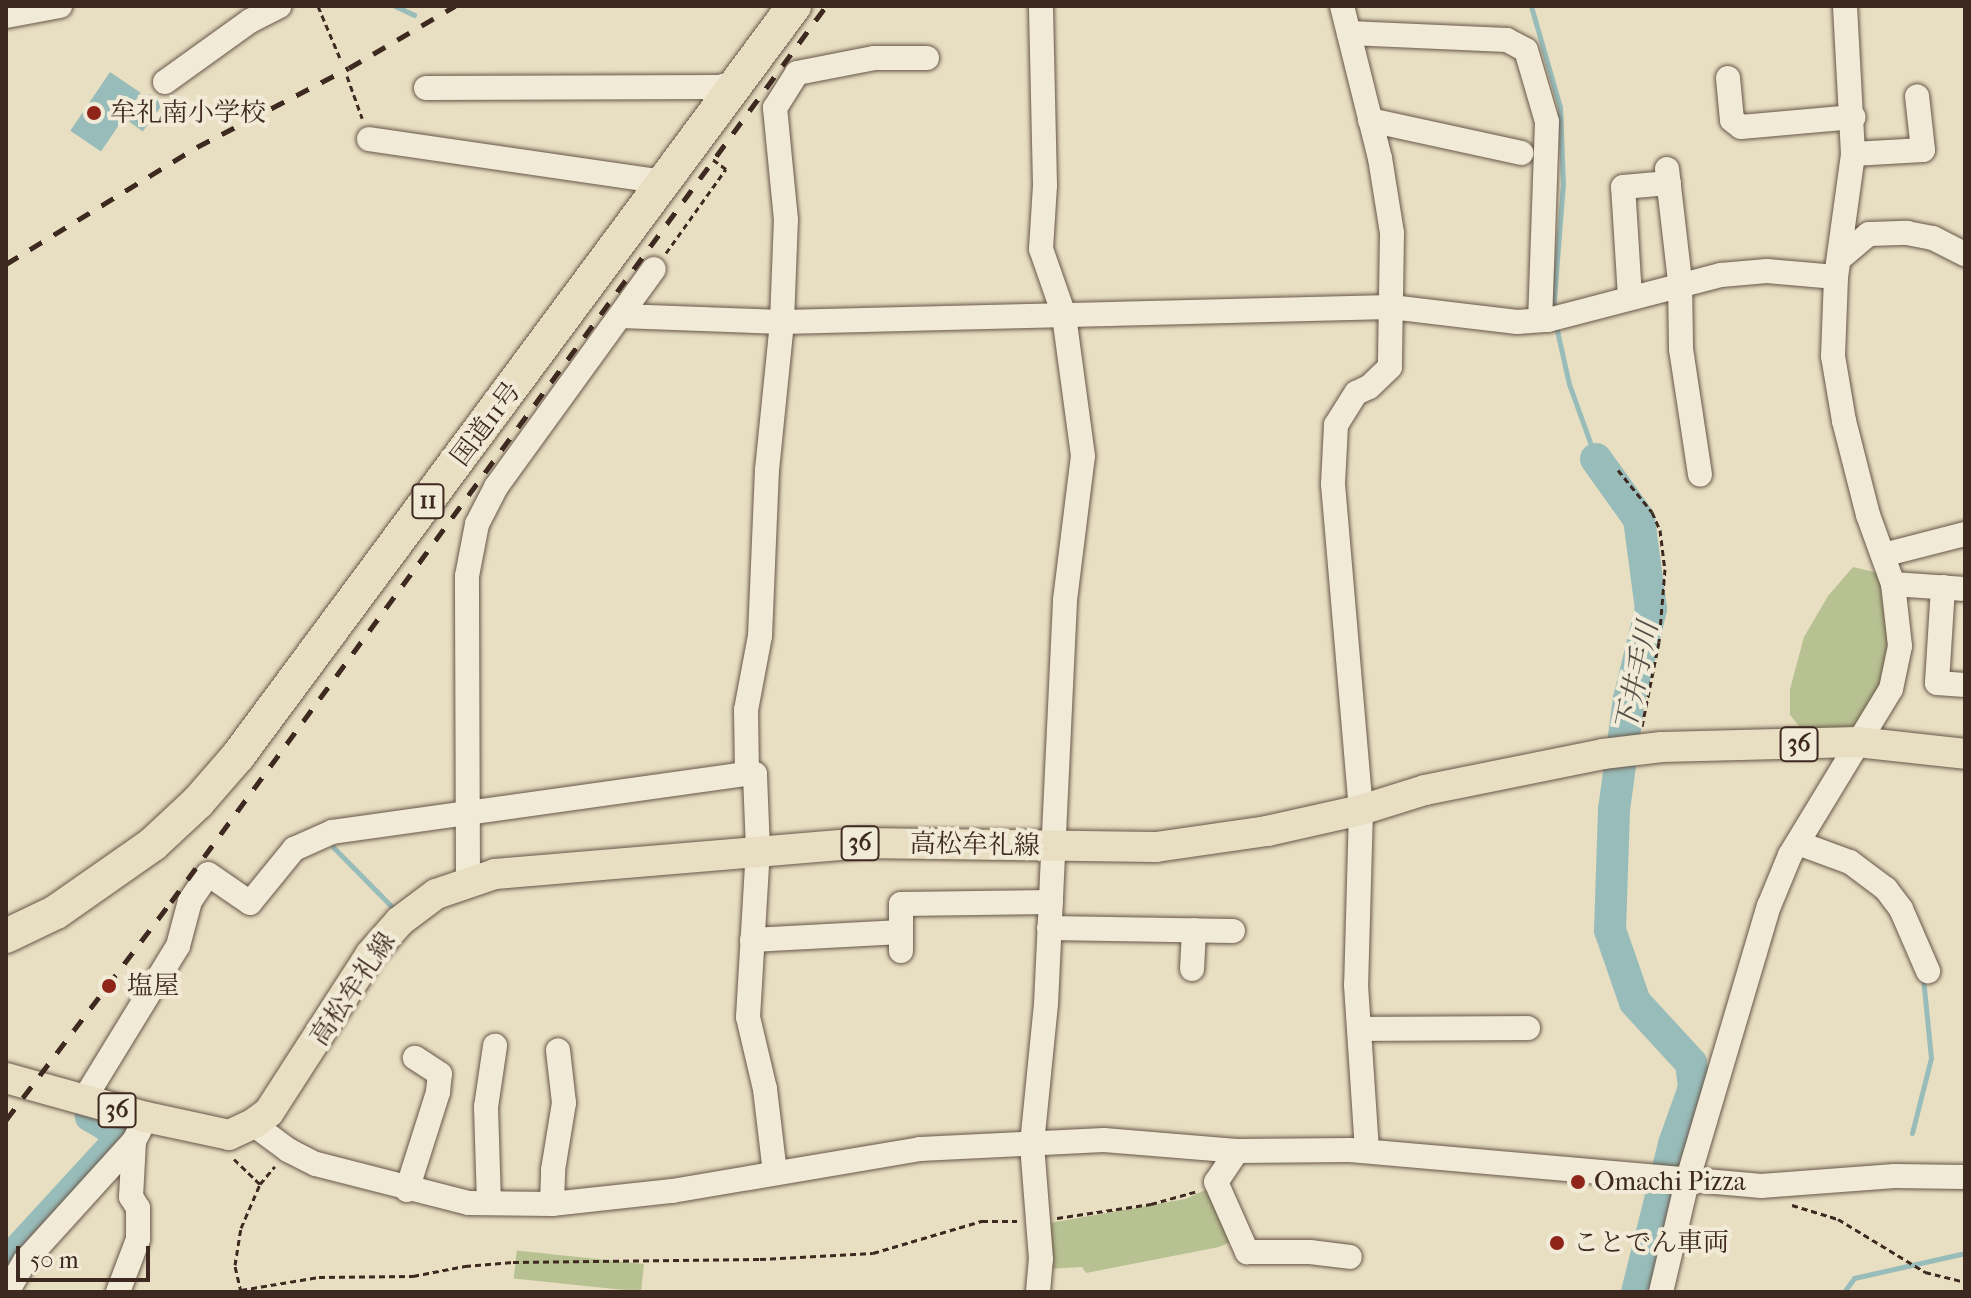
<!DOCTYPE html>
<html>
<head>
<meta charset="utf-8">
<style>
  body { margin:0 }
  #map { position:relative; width:1971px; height:1298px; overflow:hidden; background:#e8dfc2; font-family:"IM FELL French Canon","Noto Serif JP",serif }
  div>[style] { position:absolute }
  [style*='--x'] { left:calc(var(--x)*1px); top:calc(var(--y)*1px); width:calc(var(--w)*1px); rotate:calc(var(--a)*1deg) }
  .green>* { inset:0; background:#b8c192; transform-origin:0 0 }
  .water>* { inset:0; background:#98bcb9; transform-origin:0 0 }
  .stream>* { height:5px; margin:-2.5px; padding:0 2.5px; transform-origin:2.5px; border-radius:2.5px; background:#98bcb9 }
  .river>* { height:32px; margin:-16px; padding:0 16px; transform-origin:16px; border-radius:16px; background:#98bcb9 }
  .path>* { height:3px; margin-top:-1.5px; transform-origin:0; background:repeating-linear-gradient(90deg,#3e2920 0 6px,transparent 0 10px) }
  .roads { filter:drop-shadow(0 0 2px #685648) drop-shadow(0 0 2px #685648) }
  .minor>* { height:24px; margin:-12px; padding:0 12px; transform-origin:12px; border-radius:12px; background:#f0ead7 }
  .major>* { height:30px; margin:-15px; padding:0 15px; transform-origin:15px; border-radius:15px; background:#e8dfc2 }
  .highway>* { height:34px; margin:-17px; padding:0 17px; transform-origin:17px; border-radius:17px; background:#e8dfc2 }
  .rail>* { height:5px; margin-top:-2.5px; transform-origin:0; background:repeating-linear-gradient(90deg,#3e2920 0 14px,transparent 0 28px) }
  .dots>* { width:22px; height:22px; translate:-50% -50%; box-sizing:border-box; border:4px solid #f0ead7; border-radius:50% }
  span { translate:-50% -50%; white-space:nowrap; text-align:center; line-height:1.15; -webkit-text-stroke:8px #f0ead7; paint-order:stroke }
  .shield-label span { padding:2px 6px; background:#f0ead7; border:2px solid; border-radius:6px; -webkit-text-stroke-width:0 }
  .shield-label { font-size:24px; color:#3e2920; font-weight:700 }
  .poi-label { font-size:26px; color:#3e2920 }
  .left { translate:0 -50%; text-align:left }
  .street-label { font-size:26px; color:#3e2920 }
  .water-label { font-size:28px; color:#544e46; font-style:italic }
  .frame { position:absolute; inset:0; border:8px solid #3e2920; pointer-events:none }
  .scale { position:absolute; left:16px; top:1246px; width:134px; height:36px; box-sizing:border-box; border:4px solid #3e2920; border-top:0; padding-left:10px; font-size:24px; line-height:28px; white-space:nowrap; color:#3e2920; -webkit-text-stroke:6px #f0ead7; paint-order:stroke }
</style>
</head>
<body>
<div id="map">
  <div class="green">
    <i style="clip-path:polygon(1853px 567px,1886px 575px,1894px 606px,1886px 688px,1857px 726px,1806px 735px,1790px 715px,1790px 689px,1804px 637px,1828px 596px)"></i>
    <i style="clip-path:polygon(1217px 1185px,1237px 1239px,1219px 1247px,1086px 1273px,1082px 1267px,1045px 1269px,1050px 1223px,1185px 1199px)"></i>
    <i style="left:644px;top:1264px;width:28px;height:128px;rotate:96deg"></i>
  </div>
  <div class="water">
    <i style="left:110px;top:72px;width:37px;height:71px;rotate:34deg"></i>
    <i style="left:149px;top:94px;width:17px;height:34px;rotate:36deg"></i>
  </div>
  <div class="stream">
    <i style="--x:395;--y:6;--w:21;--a:25"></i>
    <i style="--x:1531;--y:6;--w:105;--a:74"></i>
    <i style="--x:1560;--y:107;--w:77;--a:87.8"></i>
    <i style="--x:1563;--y:184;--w:128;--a:94.5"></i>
    <i style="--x:1556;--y:326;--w:59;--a:77.4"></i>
    <i style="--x:1569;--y:384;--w:80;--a:70.2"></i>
    <i style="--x:333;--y:847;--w:91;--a:45.4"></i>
    <i style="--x:1912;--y:1133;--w:77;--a:-75.8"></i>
    <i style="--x:1931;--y:1058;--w:80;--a:-95.7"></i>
    <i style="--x:1844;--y:1292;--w:17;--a:-54"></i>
    <i style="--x:1854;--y:1278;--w:114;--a:-12.7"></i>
  </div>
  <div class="river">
    <i style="--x:1596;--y:459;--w:74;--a:54.4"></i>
    <i style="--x:1639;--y:519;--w:91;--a:82.4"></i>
    <i style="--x:1651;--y:609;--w:93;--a:103.7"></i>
    <i style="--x:1629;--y:699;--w:112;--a:97.7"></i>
    <i style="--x:1614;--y:810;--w:120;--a:91.9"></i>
    <i style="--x:1610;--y:930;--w:76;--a:70.9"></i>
    <i style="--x:1635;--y:1002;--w:83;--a:47.4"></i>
    <i style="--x:1691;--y:1063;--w:25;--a:83"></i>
    <i style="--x:1694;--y:1088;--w:59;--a:109.7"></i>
    <i style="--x:1674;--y:1144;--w:153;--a:104"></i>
    <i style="--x:6;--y:1271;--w:30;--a:-57"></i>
    <i style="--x:22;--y:1246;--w:137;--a:-47.4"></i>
    <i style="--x:115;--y:1145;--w:10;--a:-90"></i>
    <i style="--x:115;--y:1135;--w:11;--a:-128"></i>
    <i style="--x:108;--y:1126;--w:20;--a:-150"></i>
  </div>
  <div class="path">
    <i style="--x:318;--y:6;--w:56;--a:67.1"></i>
    <i style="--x:347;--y:76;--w:45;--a:70.3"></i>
    <i style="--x:666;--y:253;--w:103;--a:-54.5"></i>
    <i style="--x:726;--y:169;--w:17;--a:-144"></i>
    <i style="--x:1618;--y:470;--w:54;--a:51"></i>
    <i style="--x:1652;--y:512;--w:20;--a:66"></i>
    <i style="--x:1660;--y:530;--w:39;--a:83"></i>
    <i style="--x:1665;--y:569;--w:73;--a:94.7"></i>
    <i style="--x:1659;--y:642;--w:86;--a:101.4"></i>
    <i style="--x:234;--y:1159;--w:36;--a:44"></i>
    <i style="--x:1792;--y:1205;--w:48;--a:16.9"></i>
    <i style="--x:1838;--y:1219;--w:102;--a:31.3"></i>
    <i style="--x:1925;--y:1272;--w:41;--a:14"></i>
    <i style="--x:1057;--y:1218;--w:95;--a:-8.5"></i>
    <i style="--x:1151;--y:1204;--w:49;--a:-15.5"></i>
    <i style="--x:241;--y:1290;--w:79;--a:-9.5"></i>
    <i style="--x:319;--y:1277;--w:94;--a:-0.6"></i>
    <i style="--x:413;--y:1276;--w:53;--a:-10.9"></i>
    <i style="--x:465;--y:1266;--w:48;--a:-4.8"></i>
    <i style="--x:513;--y:1262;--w:247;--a:-0.7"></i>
    <i style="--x:760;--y:1259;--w:113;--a:-3"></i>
    <i style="--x:873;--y:1253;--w:114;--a:-16.4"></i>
    <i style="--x:982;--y:1221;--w:35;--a:0"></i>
    <i style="--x:241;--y:1292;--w:28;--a:-103"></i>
    <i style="--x:235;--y:1265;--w:37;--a:-81"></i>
    <i style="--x:241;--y:1228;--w:48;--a:-66.6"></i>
    <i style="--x:260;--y:1184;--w:23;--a:-50"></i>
  </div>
  <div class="roads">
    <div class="minor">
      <i style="--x:1342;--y:6;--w:157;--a:76"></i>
      <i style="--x:1380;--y:158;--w:76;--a:80.9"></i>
      <i style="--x:1392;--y:233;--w:134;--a:90.9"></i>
      <i style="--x:1390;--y:367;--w:29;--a:136"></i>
      <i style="--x:1369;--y:387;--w:14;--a:155"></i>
      <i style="--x:1356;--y:393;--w:38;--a:122"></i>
      <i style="--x:1336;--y:425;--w:59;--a:92.9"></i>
      <i style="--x:1333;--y:484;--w:327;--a:85.1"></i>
      <i style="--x:1361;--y:810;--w:175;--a:91.6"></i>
      <i style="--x:1356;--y:985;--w:166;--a:86.2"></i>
      <i style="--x:6;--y:16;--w:55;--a:-10.5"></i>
      <i style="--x:1349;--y:33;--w:158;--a:2.5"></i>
      <i style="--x:1507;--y:40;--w:21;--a:28"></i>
      <i style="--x:1526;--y:50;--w:75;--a:73.7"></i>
      <i style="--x:1547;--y:122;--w:198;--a:92"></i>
      <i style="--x:1728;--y:78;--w:42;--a:84.6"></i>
      <i style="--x:1732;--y:120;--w:11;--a:38"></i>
      <i style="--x:1741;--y:127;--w:113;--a:-5.1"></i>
      <i style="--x:165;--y:82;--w:105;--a:-35.7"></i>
      <i style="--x:250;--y:21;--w:33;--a:-27"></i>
      <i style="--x:426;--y:88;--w:293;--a:-0.2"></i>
      <i style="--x:719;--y:87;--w:20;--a:-15"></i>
      <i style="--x:1370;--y:120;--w:155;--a:12.3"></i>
      <i style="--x:369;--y:139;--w:299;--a:8.3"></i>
      <i style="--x:1853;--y:154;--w:70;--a:-3.3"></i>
      <i style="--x:1923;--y:150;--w:54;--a:-96.3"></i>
      <i style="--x:1667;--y:169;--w:114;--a:83.4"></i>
      <i style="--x:1680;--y:282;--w:67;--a:89.1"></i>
      <i style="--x:1681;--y:349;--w:127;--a:81.4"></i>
      <i style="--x:1839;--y:259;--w:39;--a:-40"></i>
      <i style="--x:1869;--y:234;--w:38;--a:-2"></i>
      <i style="--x:1907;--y:233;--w:26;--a:11"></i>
      <i style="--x:1933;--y:238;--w:36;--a:27"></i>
      <i style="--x:1630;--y:297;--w:110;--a:-93.6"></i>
      <i style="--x:1623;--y:187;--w:46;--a:-5"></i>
      <i style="--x:621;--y:316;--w:161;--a:2.1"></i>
      <i style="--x:782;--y:322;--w:609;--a:-1.41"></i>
      <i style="--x:1391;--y:307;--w:127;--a:6.8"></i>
      <i style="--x:1517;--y:322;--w:31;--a:-4"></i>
      <i style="--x:1548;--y:320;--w:179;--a:-14.6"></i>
      <i style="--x:1721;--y:275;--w:46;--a:-5"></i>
      <i style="--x:1767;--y:271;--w:69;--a:5"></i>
      <i style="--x:1883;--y:555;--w:85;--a:-14.4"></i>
      <i style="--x:1893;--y:584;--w:72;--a:4"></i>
      <i style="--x:1943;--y:587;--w:96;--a:93.6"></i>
      <i style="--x:1937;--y:683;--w:28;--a:4"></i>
      <i style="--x:1798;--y:843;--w:55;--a:20.1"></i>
      <i style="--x:1850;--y:862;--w:45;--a:36.9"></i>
      <i style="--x:1886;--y:889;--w:25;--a:53"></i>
      <i style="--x:1901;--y:909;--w:68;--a:66.5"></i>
      <i style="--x:468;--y:881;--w:305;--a:-90.2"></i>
      <i style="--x:467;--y:576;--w:53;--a:-79.1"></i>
      <i style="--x:477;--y:524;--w:42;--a:-62.8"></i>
      <i style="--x:496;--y:487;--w:269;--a:-54.1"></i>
      <i style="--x:1049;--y:928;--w:184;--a:0.9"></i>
      <i style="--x:752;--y:940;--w:149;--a:-3.1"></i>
      <i style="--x:901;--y:951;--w:47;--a:-90"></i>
      <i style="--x:901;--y:904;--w:150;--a:-0.8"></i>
      <i style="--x:1192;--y:969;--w:39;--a:-87"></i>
      <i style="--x:1359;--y:1029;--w:169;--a:-0.3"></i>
      <i style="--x:83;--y:1101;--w:182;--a:-58.5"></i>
      <i style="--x:178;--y:946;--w:47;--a:-75.1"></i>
      <i style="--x:190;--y:901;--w:32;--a:-56"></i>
      <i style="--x:208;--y:874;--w:51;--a:34.6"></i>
      <i style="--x:250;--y:903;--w:70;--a:-50.8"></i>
      <i style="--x:294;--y:849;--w:42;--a:-24.1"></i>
      <i style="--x:332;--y:832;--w:419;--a:-8"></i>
      <i style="--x:253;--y:1124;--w:44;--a:36.6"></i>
      <i style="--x:288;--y:1150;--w:31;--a:27"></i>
      <i style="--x:316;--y:1164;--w:158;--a:14.3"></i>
      <i style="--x:469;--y:1203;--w:83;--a:0.7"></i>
      <i style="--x:552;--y:1204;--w:121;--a:-6.2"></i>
      <i style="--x:672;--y:1191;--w:252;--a:-9.6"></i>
      <i style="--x:920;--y:1149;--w:184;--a:-2.8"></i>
      <i style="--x:1104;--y:1140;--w:133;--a:4.7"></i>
      <i style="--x:1237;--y:1151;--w:113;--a:-0.5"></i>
      <i style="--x:1350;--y:1150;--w:413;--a:5"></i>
      <i style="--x:1761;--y:1186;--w:134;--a:-4.3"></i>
      <i style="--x:1895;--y:1176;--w:70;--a:0.8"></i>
      <i style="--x:1237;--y:1151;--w:37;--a:124"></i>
      <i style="--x:1216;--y:1182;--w:77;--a:66.1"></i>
      <i style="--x:1247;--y:1252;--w:63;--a:0"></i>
      <i style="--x:1310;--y:1252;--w:40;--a:7.1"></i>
      <i style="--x:775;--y:1173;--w:85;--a:-96.8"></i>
      <i style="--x:765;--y:1089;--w:74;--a:-103.3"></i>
      <i style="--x:748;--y:1017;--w:167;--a:-86.6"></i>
      <i style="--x:758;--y:850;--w:76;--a:-92.3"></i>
      <i style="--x:755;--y:774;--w:8;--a:180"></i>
      <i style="--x:747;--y:774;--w:64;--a:-90.9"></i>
      <i style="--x:746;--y:710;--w:75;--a:-79.3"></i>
      <i style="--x:760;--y:636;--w:166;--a:-87.6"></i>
      <i style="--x:767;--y:470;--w:149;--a:-84.2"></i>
      <i style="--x:782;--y:322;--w:102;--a:-87.8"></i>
      <i style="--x:786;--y:220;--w:113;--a:-95.6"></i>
      <i style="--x:775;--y:108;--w:41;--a:-57.8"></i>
      <i style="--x:797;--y:73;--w:78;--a:-11"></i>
      <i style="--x:874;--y:58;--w:53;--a:0"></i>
      <i style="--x:407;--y:1190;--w:103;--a:-72.4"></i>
      <i style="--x:438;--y:1092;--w:18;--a:-84"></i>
      <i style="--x:440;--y:1074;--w:30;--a:-147"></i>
      <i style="--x:489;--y:1203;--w:96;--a:-91.8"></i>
      <i style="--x:486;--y:1107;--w:62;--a:-81.6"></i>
      <i style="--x:552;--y:1204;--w:34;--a:-88"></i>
      <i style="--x:553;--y:1170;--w:68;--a:-80.7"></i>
      <i style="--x:564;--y:1103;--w:53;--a:-96.5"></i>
      <i style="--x:7;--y:1292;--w:36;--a:-60"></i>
      <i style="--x:25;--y:1261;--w:162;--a:-47.8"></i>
      <i style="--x:134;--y:1141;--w:27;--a:-63"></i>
      <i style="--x:118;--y:1292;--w:57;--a:-69.3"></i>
      <i style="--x:138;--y:1239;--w:31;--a:-90"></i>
      <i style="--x:138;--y:1208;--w:13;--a:-122"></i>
      <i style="--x:131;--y:1197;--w:56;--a:-86.9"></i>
      <i style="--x:1038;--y:1292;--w:33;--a:-85"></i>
      <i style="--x:1041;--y:1259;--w:115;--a:-94.5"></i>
      <i style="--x:1032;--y:1144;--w:141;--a:-84.3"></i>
      <i style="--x:1046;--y:1004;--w:404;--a:-87.3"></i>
      <i style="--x:1065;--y:600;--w:145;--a:-82.9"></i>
      <i style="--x:1083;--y:456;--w:142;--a:-97.7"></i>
      <i style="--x:1064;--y:315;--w:70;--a:-109.2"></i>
      <i style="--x:1041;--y:249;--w:64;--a:-86.4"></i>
      <i style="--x:1045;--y:185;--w:179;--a:-91.3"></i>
      <i style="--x:1661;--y:1292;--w:113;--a:-76.7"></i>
      <i style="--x:1687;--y:1182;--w:288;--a:-73.5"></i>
      <i style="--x:1769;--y:906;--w:55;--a:-67.6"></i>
      <i style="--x:1790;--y:855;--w:194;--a:-58.7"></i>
      <i style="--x:1891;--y:689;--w:44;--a:-78.2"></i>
      <i style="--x:1900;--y:646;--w:62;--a:-96.4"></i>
      <i style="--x:1893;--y:584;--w:73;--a:-109.9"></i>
      <i style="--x:1868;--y:515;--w:97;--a:-104.3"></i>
      <i style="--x:1844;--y:421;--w:66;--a:-99.6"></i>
      <i style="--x:1833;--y:356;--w:79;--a:-87.8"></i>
      <i style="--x:1836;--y:277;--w:124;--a:-82.1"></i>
      <i style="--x:1853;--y:154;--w:148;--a:-93.1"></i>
    </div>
    <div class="major">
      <i style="--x:6;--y:1078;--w:145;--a:15.6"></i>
      <i style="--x:146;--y:1117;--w:85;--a:12.2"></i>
      <i style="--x:229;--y:1135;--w:26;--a:-25"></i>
      <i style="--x:253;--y:1124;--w:20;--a:-37"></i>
      <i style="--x:269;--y:1112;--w:187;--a:-57.2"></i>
      <i style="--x:370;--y:955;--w:45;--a:-48.6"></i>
      <i style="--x:400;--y:921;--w:45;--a:-36.9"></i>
      <i style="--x:436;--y:894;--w:62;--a:-18.7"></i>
      <i style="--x:495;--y:874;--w:367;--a:-4.8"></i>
      <i style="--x:861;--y:843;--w:295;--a:0.8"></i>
      <i style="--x:1156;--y:847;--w:112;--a:-8.2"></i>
      <i style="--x:1267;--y:831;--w:96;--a:-12.6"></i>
      <i style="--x:1361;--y:810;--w:67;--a:-17.4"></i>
      <i style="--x:1425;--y:790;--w:182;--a:-11.4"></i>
      <i style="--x:1603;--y:754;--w:59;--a:-6.8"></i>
      <i style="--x:1662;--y:747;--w:195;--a:-1.5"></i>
      <i style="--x:1857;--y:742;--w:109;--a:6.3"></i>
    </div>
    <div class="highway">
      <i style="--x:6;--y:936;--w:55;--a:-25.6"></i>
      <i style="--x:56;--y:912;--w:118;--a:-35"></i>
      <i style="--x:153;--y:844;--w:62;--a:-43"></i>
      <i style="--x:198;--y:802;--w:61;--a:-49"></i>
      <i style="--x:238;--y:756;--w:934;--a:-53.45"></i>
    </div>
  </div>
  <div class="rail">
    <i style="--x:6;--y:264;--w:224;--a:-31.5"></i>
    <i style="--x:197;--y:147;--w:171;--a:-27.5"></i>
    <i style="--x:349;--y:68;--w:123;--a:-30.3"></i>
    <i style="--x:6;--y:1120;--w:273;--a:-52.9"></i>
    <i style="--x:171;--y:902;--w:1110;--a:-53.83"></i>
  </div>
  <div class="dots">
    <i style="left:94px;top:113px;background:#8f2418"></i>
    <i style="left:109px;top:986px;background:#8f2418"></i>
    <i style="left:1578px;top:1182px;background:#8f2418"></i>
    <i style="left:1557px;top:1243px;background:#8f2418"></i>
  </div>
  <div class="shield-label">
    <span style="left:428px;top:501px">11</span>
    <span style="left:1799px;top:744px">36</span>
    <span style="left:860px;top:843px">36</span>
    <span style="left:117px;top:1110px">36</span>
  </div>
  <div class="poi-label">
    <span class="left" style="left:110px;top:113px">牟礼南小学校</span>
    <span class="left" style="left:127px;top:986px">塩屋</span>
    <span class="left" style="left:1594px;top:1182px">Omachi Pizza</span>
    <span class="left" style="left:1573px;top:1243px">ことでん車両</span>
  </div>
  <div class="street-label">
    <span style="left:486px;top:424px;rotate:-53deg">国道11号</span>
    <span style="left:975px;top:845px;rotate:1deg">高松牟礼線</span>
    <span style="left:353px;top:989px;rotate:-56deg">高松牟礼線</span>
  </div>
  <div class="water-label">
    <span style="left:1637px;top:677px;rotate:-78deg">下井手川</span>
  </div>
  <div class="frame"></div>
  <div class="scale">50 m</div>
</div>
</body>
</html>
